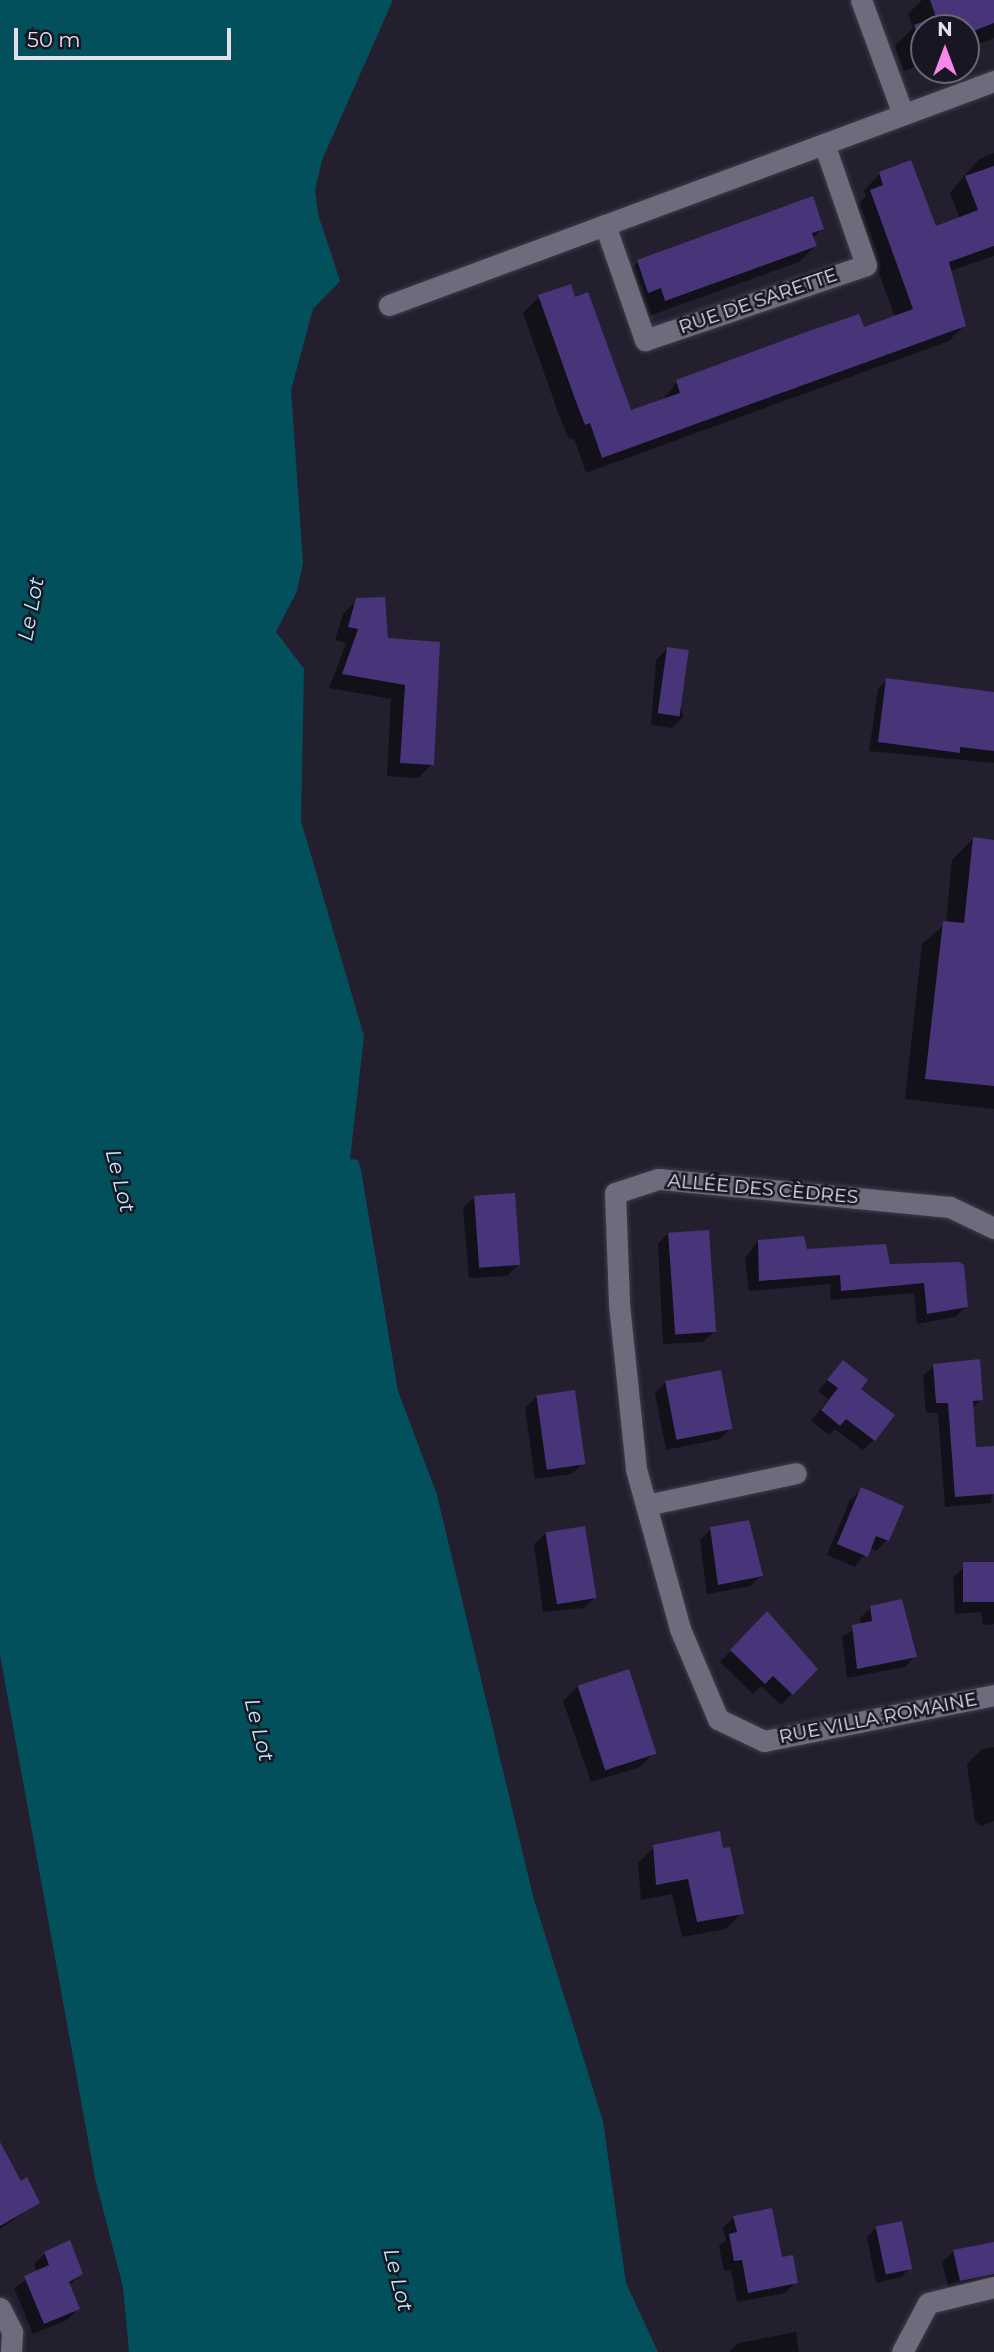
<!DOCTYPE html>
<html>
<head>
<meta charset="utf-8">
<style>
  body { margin:0 }
  #map { position:relative; width:994px; height:2352px; overflow:hidden; background:#231f2e; font-family:Montserrat,sans-serif }
  div>[style] { position:absolute }
  [style*='--x'] { left:calc(var(--x)*1px); top:calc(var(--y)*1px); width:calc(var(--w)*1px); rotate:calc(var(--a)*1deg) }
  .water>* { inset:0; background:#02505c }
  .shadow>* { inset:0; background:#0007 }
  .building>* { inset:0; background:#483479; transform-origin:0 0 }
  .roads { filter:drop-shadow(0 0 2px #3f3d49) drop-shadow(0 0 2px #3f3d49) }
  .street>* { height:21px; margin:-10.5px; padding:0 10.5px; transform-origin:10.5px; border-radius:10.5px; background:#6f6b7d }
  span { translate:-50% -50%; white-space:nowrap; text-align:center; line-height:1.15; -webkit-text-stroke:5px #191624; paint-order:stroke }
  .street-label { font-size:19px; color:#e2e0eb }
  .water-label { font-size:21px; color:#b6ecf8; font-style:italic }
  .north { position:absolute; left:910px; top:14px; width:70px; height:70px; box-sizing:border-box; background:#191624; border:2px solid #696774; border-radius:50%; rotate:0deg; font-size:19px; font-weight:700; line-height:28px; text-align:center; color:#e2e0eb }
  .north::after { content:''; display:block; margin:auto; width:24px; height:32px; background:#f987e9; clip-path:polygon(50% 0,100% 100%,50% 72%,0 100%) }
  .scale { position:absolute; left:14px; top:28px; width:217px; height:32px; box-sizing:border-box; border:4px solid #e2e0eb; border-top:0; padding-left:9px; font-size:21px; line-height:24px; white-space:nowrap; color:#e2e0eb; -webkit-text-stroke:5px #191624; paint-order:stroke }
</style>
</head>
<body>
<div id="map">
  <div class="water">
    <i style="clip-path:polygon(0 0,393px 0,322px 160px,315px 190px,318px 214px,340px 281px,313px 309px,291px 390px,303px 563px,297px 591px,276px 632px,304px 669px,301px 821px,364px 1036px,350px 1159px,358px 1160px,361px 1170px,398px 1391px,437px 1495px,533px 1896px,603px 2121px,626px 2283px,658px 2352px,129px 2352px,123px 2287px,95px 2178px,0 1655px)"></i>
  </div>
  <div class="shadow">
    <i style="clip-path:polygon(922px 0,994px 0,994px 38px,966px 49px,966px 28px,924px 28px,924px 64px,904px 71px,895px 46px,913px 28px,908px 14px)"></i>
    <i style="clip-path:polygon(994px 153px,994px 256px,950px 271px,965px 325px,949px 341px,586px 473px,574px 438px,569px 439px,559px 415px,523px 313px,539px 297px,574px 299px,630px 412px,662px 401px,677px 382px,810px 333px,863px 329px,895px 317px,855px 207px,866px 196px,864px 190px,880px 174px,935px 228px,960px 219px,950px 193px,979px 159px)"></i>
    <i style="clip-path:polygon(822px 228px,812px 239px,815px 246px,799px 262px,649px 316px,645px 303px,632px 308px,622px 278px,638px 262px)"></i>
    <i style="clip-path:polygon(357px 600px,387px 640px,438px 644px,432px 764px,418px 778px,387px 776px,391px 699px,329px 688px,346px 643px,335px 640px,343px 614px)"></i>
    <i style="clip-path:polygon(667px 649px,683px 717px,672px 728px,651px 725px,656px 660px)"></i>
    <i style="clip-path:polygon(887px 680px,994px 694px,994px 763px,869px 751px,878px 689px)"></i>
    <i style="clip-path:polygon(973px 839px,994px 841px,994px 1109px,905px 1099px,922px 944px,946px 923px,952px 860px)"></i>
    <i style="clip-path:polygon(475px 1197px,518px 1265px,507px 1276px,469px 1278px,463px 1208px)"></i>
    <i style="clip-path:polygon(668px 1233px,714px 1332px,703px 1342px,663px 1344px,658px 1244px)"></i>
    <i style="clip-path:polygon(758px 1241px,889px 1266px,958px 1264px,966px 1307px,955px 1317px,917px 1324px,914px 1293px,831px 1300px,830px 1284px,749px 1291px,745px 1258px)"></i>
    <i style="clip-path:polygon(843px 1362px,860px 1390px,874px 1440px,863px 1450px,835px 1429px,829px 1435px,811px 1421px,828px 1399px,818px 1391px)"></i>
    <i style="clip-path:polygon(934px 1365px,981px 1399px,972px 1409px,975px 1448px,994px 1448px,991px 1503px,945px 1507px,938px 1413px,926px 1413px,923px 1376px)"></i>
    <i style="clip-path:polygon(666px 1382px,730px 1428px,720px 1439px,666px 1450px,655px 1393px)"></i>
    <i style="clip-path:polygon(537px 1396px,583px 1463px,572px 1474px,535px 1479px,525px 1408px)"></i>
    <i style="clip-path:polygon(862px 1489px,887px 1540px,876px 1551px,869px 1548px,855px 1567px,827px 1555px,850px 1500px)"></i>
    <i style="clip-path:polygon(711px 1529px,761px 1575px,751px 1586px,707px 1594px,700px 1540px)"></i>
    <i style="clip-path:polygon(546px 1533px,596px 1597px,584px 1608px,543px 1612px,534px 1544px)"></i>
    <i style="clip-path:polygon(963px 1568px,994px 1579px,994px 1624px,983px 1625px,981px 1612px,955px 1614px,953px 1578px)"></i>
    <i style="clip-path:polygon(871px 1607px,915px 1656px,905px 1667px,847px 1678px,842px 1637px,862px 1625px,860px 1618px)"></i>
    <i style="clip-path:polygon(767px 1614px,816px 1669px,781px 1705px,761px 1686px,753px 1694px,720px 1662px)"></i>
    <i style="clip-path:polygon(578px 1686px,655px 1752px,640px 1767px,591px 1782px,563px 1701px)"></i>
    <i style="clip-path:polygon(994px 1747px,994px 1821px,981px 1826px,975px 1821px,967px 1764px,982px 1749px)"></i>
    <i style="clip-path:polygon(654px 1847px,742px 1913px,726px 1929px,682px 1937px,672px 1894px,641px 1900px,638px 1863px)"></i>
    <i style="clip-path:polygon(0 2170px,38px 2203px,0 2229px)"></i>
    <i style="clip-path:polygon(734px 2217px,780px 2259px,796px 2282px,785px 2293px,737px 2302px,731px 2270px,724px 2271px,719px 2246px,726px 2240px,723px 2228px)"></i>
    <i style="clip-path:polygon(876px 2228px,910px 2268px,901px 2277px,876px 2283px,867px 2237px)"></i>
    <i style="clip-path:polygon(994px 2244px,994px 2282px,949px 2291px,942px 2262px,954px 2251px)"></i>
    <i style="clip-path:polygon(45px 2253px,81px 2274px,68px 2286px,78px 2309px,67px 2320px,33px 2334px,14px 2288px,37px 2272px,34px 2264px)"></i>
    <i style="clip-path:polygon(796px 2332px,799px 2352px,728px 2352px,739px 2343px)"></i>
  </div>
  <div class="building">
    <i style="clip-path:polygon(930px 0,994px 0,994px 23px,966px 34px,966px 28px,924px 28px,924px 50px,914px 25px,936px 17px)"></i>
    <i style="clip-path:polygon(911px 160px,936px 226px,978px 210px,965px 176px,994px 166px,994px 246px,949px 262px,966px 326px,602px 458px,590px 423px,585px 425px,575px 399px,538px 295px,571px 284px,575px 297px,588px 292px,631px 410px,680px 393px,676px 380px,809px 331px,859px 314px,864px 327px,913px 309px,870px 190px,883px 185px,879px 172px)"></i>
    <i style="clip-path:polygon(813px 196px,824px 229px,812px 233px,817px 246px,665px 301px,661px 288px,648px 293px,637px 260px)"></i>
    <i style="clip-path:polygon(385px 597px,388px 638px,440px 642px,434px 765px,400px 763px,405px 685px,342px 674px,358px 629px,348px 627px,356px 598px)"></i>
    <i style="left:667px;top:647px;width:22px;height:67px;rotate:8deg"></i>
    <i style="clip-path:polygon(886px 678px,994px 692px,994px 751px,960px 747px,960px 753px,878px 742px)"></i>
    <i style="clip-path:polygon(973px 837px,994px 840px,994px 1086px,925px 1079px,943px 921px,964px 923px)"></i>
    <i style="left:515px;top:1193px;width:72px;height:41px;rotate:86deg"></i>
    <i style="left:709px;top:1230px;width:102px;height:41px;rotate:86deg"></i>
    <i style="clip-path:polygon(804px 1236px,807px 1249px,886px 1244px,890px 1264px,959px 1262px,964px 1265px,968px 1307px,927px 1314px,924px 1283px,841px 1291px,840px 1275px,759px 1281px,758px 1240px)"></i>
    <i style="clip-path:polygon(980px 1359px,983px 1400px,973px 1401px,976px 1447px,994px 1446px,994px 1494px,955px 1497px,948px 1403px,936px 1403px,933px 1364px)"></i>
    <i style="clip-path:polygon(843px 1360px,868px 1380px,861px 1389px,895px 1415px,875px 1441px,846px 1419px,840px 1426px,821px 1410px,838px 1388px,827px 1380px)"></i>
    <i style="left:721px;top:1370px;width:60px;height:57px;rotate:79deg"></i>
    <i style="left:575px;top:1390px;width:75px;height:39px;rotate:82deg"></i>
    <i style="clip-path:polygon(861px 1487px,904px 1506px,889px 1541px,876px 1536px,868px 1557px,837px 1544px)"></i>
    <i style="clip-path:polygon(749px 1520px,763px 1576px,718px 1585px,710px 1527px)"></i>
    <i style="left:585px;top:1526px;width:73px;height:40px;rotate:81deg"></i>
    <i style="left:994px;top:1562px;width:40px;height:31px;rotate:90deg"></i>
    <i style="clip-path:polygon(902px 1599px,917px 1657px,857px 1669px,852px 1625px,872px 1621px,870px 1606px)"></i>
    <i style="clip-path:polygon(767px 1611px,818px 1669px,793px 1695px,773px 1676px,765px 1684px,730px 1650px)"></i>
    <i style="left:629px;top:1669px;width:89px;height:54px;rotate:72deg"></i>
    <i style="clip-path:polygon(720px 1831px,723px 1848px,730px 1847px,744px 1914px,697px 1922px,688px 1879px,656px 1885px,653px 1845px)"></i>
    <i style="clip-path:polygon(0 2142px,21px 2181px,27px 2177px,40px 2203px,0 2226px)"></i>
    <i style="clip-path:polygon(772px 2208px,782px 2257px,793px 2255px,798px 2283px,748px 2293px,742px 2260px,734px 2261px,729px 2234px,737px 2232px,733px 2216px)"></i>
    <i style="left:902px;top:2221px;width:49px;height:27px;rotate:78deg"></i>
    <i style="clip-path:polygon(70px 2240px,83px 2274px,69px 2282px,80px 2309px,44px 2324px,24px 2276px,49px 2265px,44px 2252px)"></i>
    <i style="clip-path:polygon(994px 2242px,994px 2274px,960px 2281px,953px 2250px)"></i>
  </div>
  <div class="roads">
    <div class="street">
      <i style="--x:861;--y:0;--w:121;--a:69.8"></i>
      <i style="--x:605;--y:225;--w:122;--a:70.8"></i>
      <i style="--x:645;--y:340;--w:233;--a:-18.7"></i>
      <i style="--x:866;--y:265;--w:128;--a:-109.1"></i>
      <i style="--x:389;--y:305;--w:645;--a:-20.32"></i>
      <i style="--x:994;--y:1228;--w:49;--a:-154.5"></i>
      <i style="--x:950;--y:1207;--w:293;--a:-174.5"></i>
      <i style="--x:658;--y:1179;--w:45;--a:162"></i>
      <i style="--x:615;--y:1193;--w:111;--a:87.9"></i>
      <i style="--x:619;--y:1304;--w:166;--a:84.1"></i>
      <i style="--x:636;--y:1469;--w:166;--a:74.6"></i>
      <i style="--x:680;--y:1629;--w:98;--a:67.1"></i>
      <i style="--x:718;--y:1719;--w:51;--a:25.6"></i>
      <i style="--x:764;--y:1741;--w:235;--a:-11.3"></i>
      <i style="--x:646;--y:1505;--w:153;--a:-12"></i>
      <i style="--x:0;--y:2308;--w:27;--a:63"></i>
      <i style="--x:12;--y:2332;--w:20;--a:93"></i>
      <i style="--x:902;--y:2352;--w:55;--a:-62"></i>
      <i style="--x:928;--y:2303;--w:68;--a:-13.6"></i>
    </div>
  </div>
  <div class="street-label">
    <span style="left:758px;top:301px;rotate:-19deg">RUE DE SARETTE</span>
    <span style="left:763px;top:1189px;rotate:5deg">ALLÉE DES CÈDRES</span>
    <span style="left:878px;top:1718px;rotate:-11deg">RUE VILLA ROMAINE</span>
  </div>
  <div class="water-label">
    <span style="left:31px;top:609px;rotate:-79deg">Le Lot</span>
    <span style="left:120px;top:1181px;rotate:76deg">Le Lot</span>
    <span style="left:259px;top:1730px;rotate:76deg">Le Lot</span>
    <span style="left:398px;top:2280px;rotate:76deg">Le Lot</span>
  </div>
  <div class="north">N</div>
  <div class="scale">50 m</div>
</div>
</body>
</html>
